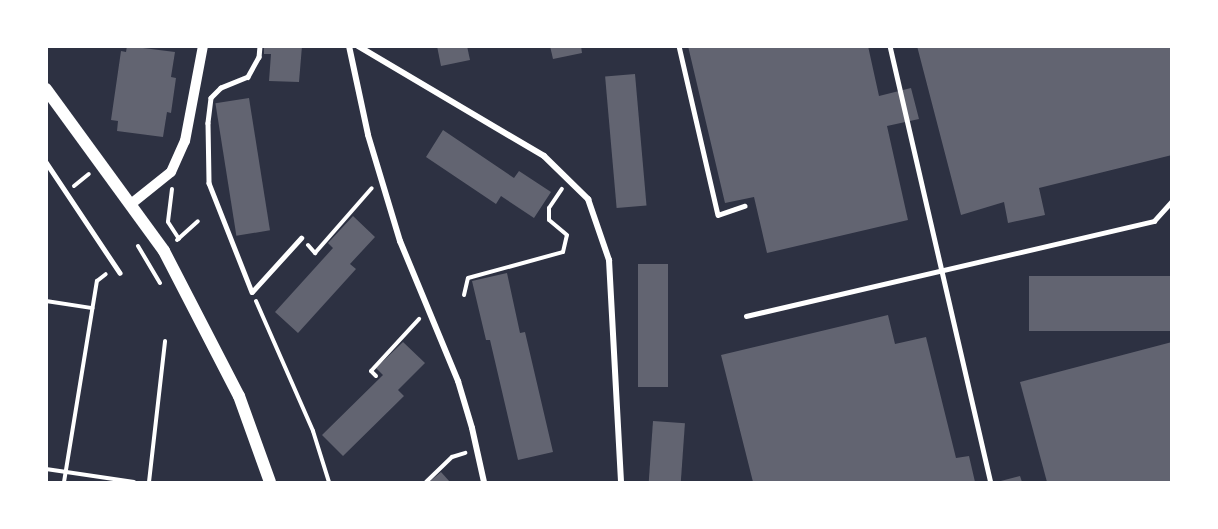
<!DOCTYPE html>
<html>
<head>
<meta charset="utf-8">
<style>
  body { margin:0 }
  #map { position:relative; width:1218px; height:529px; overflow:hidden; background:#2d3142; font-family:Manrope,sans-serif }
  div>[style] { position:absolute }
  [style*='--x'] { left:calc(var(--x)*1px); top:calc(var(--y)*1px); width:calc(var(--w)*1px); rotate:calc(var(--a)*1deg) }
  .building>* { inset:0; background:#626471; transform-origin:0 0 }
  .path>* { height:4px; margin:-2px; padding:0 2px; transform-origin:2px; border-radius:2px; background:#fff }
  .service>* { height:4.5px; margin:-2.25px; padding:0 2.25px; transform-origin:2.25px; border-radius:2.25px; background:#fff }
  .minor>* { height:6px; margin:-3px; padding:0 3px; transform-origin:3px; border-radius:3px; background:#fff }
  .tertiary>* { height:10px; margin:-5px; padding:0 5px; transform-origin:5px; border-radius:5px; background:#fff }
  .secondary>* { height:12px; margin:-6px; padding:0 6px; transform-origin:6px; border-radius:6px; background:#fff }
  span { translate:-50% -50%; white-space:nowrap; text-align:center; line-height:1.15; -webkit-text-stroke:4.5px #fff; paint-order:stroke }
  .frame { position:absolute; inset:0; border:48px solid #fff; pointer-events:none }
</style>
</head>
<body>
<div id="map">
  <div class="building">
    <i style="clip-path:polygon(127px 46px,175px 52px,171px 77px,176px 78px,171px 113px,167px 112px,163px 137px,117px 131px,118px 121px,111px 120px,121px 51px,126px 52px)"></i>
    <i style="clip-path:polygon(264px 46px,302px 46px,299px 82px,269px 81px,271px 54px,264px 54px)"></i>
    <i style="clip-path:polygon(437px 46px,467px 46px,470px 60px,441px 66px)"></i>
    <i style="clip-path:polygon(550px 46px,581px 46px,582px 53px,553px 59px)"></i>
    <i style="clip-path:polygon(688px 46px,868px 46px,879px 96px,911px 88px,919px 119px,887px 126px,908px 220px,767px 253px,754px 197px,725px 203px)"></i>
    <i style="clip-path:polygon(917px 46px,1172px 46px,1172px 155px,1039px 188px,1045px 215px,1008px 223px,1004px 202px,961px 215px)"></i>
    <i style="left:635px;top:74px;width:132px;height:30px;rotate:85deg"></i>
    <i style="left:249px;top:98px;width:134px;height:34px;rotate:81deg"></i>
    <i style="clip-path:polygon(443px 130px,514px 178px,519px 171px,551px 192px,534px 218px,501px 196px,496px 204px,426px 157px)"></i>
    <i style="clip-path:polygon(353px 216px,375px 237px,350px 264px,356px 269px,298px 333px,275px 312px,333px 248px,328px 243px)"></i>
    <i style="left:638px;top:264px;width:30px;height:123px"></i>
    <i style="clip-path:polygon(507px 273px,520px 333px,525px 332px,553px 452px,518px 460px,490px 340px,486px 340px,472px 281px)"></i>
    <i style="left:1172px;top:276px;width:55px;height:143px;rotate:90deg"></i>
    <i style="clip-path:polygon(888px 315px,895px 344px,926px 337px,956px 458px,969px 456px,975px 482px,753px 482px,721px 355px)"></i>
    <i style="clip-path:polygon(403px 342px,425px 363px,398px 390px,404px 396px,343px 456px,322px 435px,383px 375px,376px 368px)"></i>
    <i style="clip-path:polygon(1172px 342px,1172px 482px,1047px 482px,1020px 382px)"></i>
    <i style="left:653px;top:421px;width:32px;height:61px;rotate:4deg"></i>
    <i style="clip-path:polygon(441px 472px,450px 482px,429px 482px)"></i>
    <i style="clip-path:polygon(1020px 476px,1022px 482px,997px 482px)"></i>
  </div>
  <div class="path">
    <i style="--x:74;--y:186;--w:19;--a:-39"></i>
    <i style="--x:172;--y:189;--w:33;--a:97"></i>
    <i style="--x:168;--y:222;--w:20;--a:57"></i>
    <i style="--x:177;--y:240;--w:28;--a:-42"></i>
    <i style="--x:308;--y:245;--w:11;--a:49"></i>
    <i style="--x:315;--y:253;--w:86;--a:-48.8"></i>
    <i style="--x:138;--y:246;--w:43;--a:59.3"></i>
    <i style="--x:464;--y:295;--w:17;--a:-77"></i>
    <i style="--x:468;--y:278;--w:98;--a:-15.3"></i>
    <i style="--x:563;--y:252;--w:17;--a:-77"></i>
    <i style="--x:567;--y:235;--w:23;--a:-140"></i>
    <i style="--x:549;--y:220;--w:12;--a:-90"></i>
    <i style="--x:549;--y:208;--w:23;--a:-56"></i>
    <i style="--x:46;--y:301;--w:47;--a:8.7"></i>
    <i style="--x:256;--y:301;--w:142;--a:66.3"></i>
    <i style="--x:313;--y:431;--w:53;--a:72.6"></i>
    <i style="--x:376;--y:376;--w:7;--a:-135"></i>
    <i style="--x:371;--y:371;--w:71;--a:-47.3"></i>
    <i style="--x:46;--y:469;--w:89;--a:8.4"></i>
    <i style="--x:64;--y:482;--w:204;--a:-80.7"></i>
    <i style="--x:97;--y:281;--w:11;--a:-38"></i>
    <i style="--x:149;--y:482;--w:142;--a:-83.5"></i>
    <i style="--x:426;--y:482;--w:36;--a:-44"></i>
    <i style="--x:452;--y:457;--w:14;--a:-17"></i>
  </div>
  <div class="service">
    <i style="--x:260;--y:46;--w:11;--a:95"></i>
    <i style="--x:259;--y:57;--w:23;--a:119"></i>
    <i style="--x:248;--y:77;--w:29;--a:158"></i>
    <i style="--x:221;--y:88;--w:14;--a:135"></i>
    <i style="--x:211;--y:98;--w:25;--a:97"></i>
    <i style="--x:208;--y:123;--w:60;--a:89"></i>
    <i style="--x:209;--y:183;--w:117;--a:68.5"></i>
    <i style="--x:252;--y:292;--w:73;--a:-47.8"></i>
    <i style="--x:679;--y:46;--w:173;--a:77"></i>
    <i style="--x:718;--y:215;--w:28;--a:-19"></i>
    <i style="--x:890;--y:46;--w:448;--a:77"></i>
    <i style="--x:46;--y:162;--w:133;--a:56.3"></i>
    <i style="--x:746;--y:316;--w:419;--a:-13.1"></i>
    <i style="--x:1154;--y:221;--w:27;--a:-48"></i>
  </div>
  <div class="minor">
    <i style="--x:349;--y:46;--w:91;--a:77.9"></i>
    <i style="--x:368;--y:135;--w:111;--a:73.2"></i>
    <i style="--x:400;--y:241;--w:152;--a:67.5"></i>
    <i style="--x:458;--y:381;--w:49;--a:73.4"></i>
    <i style="--x:472;--y:428;--w:55;--a:77.5"></i>
    <i style="--x:358;--y:46;--w:216;--a:30.6"></i>
    <i style="--x:544;--y:156;--w:62;--a:44.3"></i>
    <i style="--x:588;--y:199;--w:65;--a:71"></i>
    <i style="--x:609;--y:260;--w:222;--a:86.9"></i>
  </div>
  <div class="tertiary">
    <i style="--x:131;--y:204;--w:51;--a:-38.7"></i>
    <i style="--x:171;--y:172;--w:34;--a:-66"></i>
    <i style="--x:185;--y:141;--w:97;--a:-79.3"></i>
  </div>
  <div class="secondary">
    <i style="--x:46;--y:89;--w:200;--a:53.9"></i>
    <i style="--x:164;--y:251;--w:163;--a:62.7"></i>
    <i style="--x:239;--y:396;--w:91;--a:70.2"></i>
  </div>
  <div class="frame"></div>
</div>
</body>
</html>
